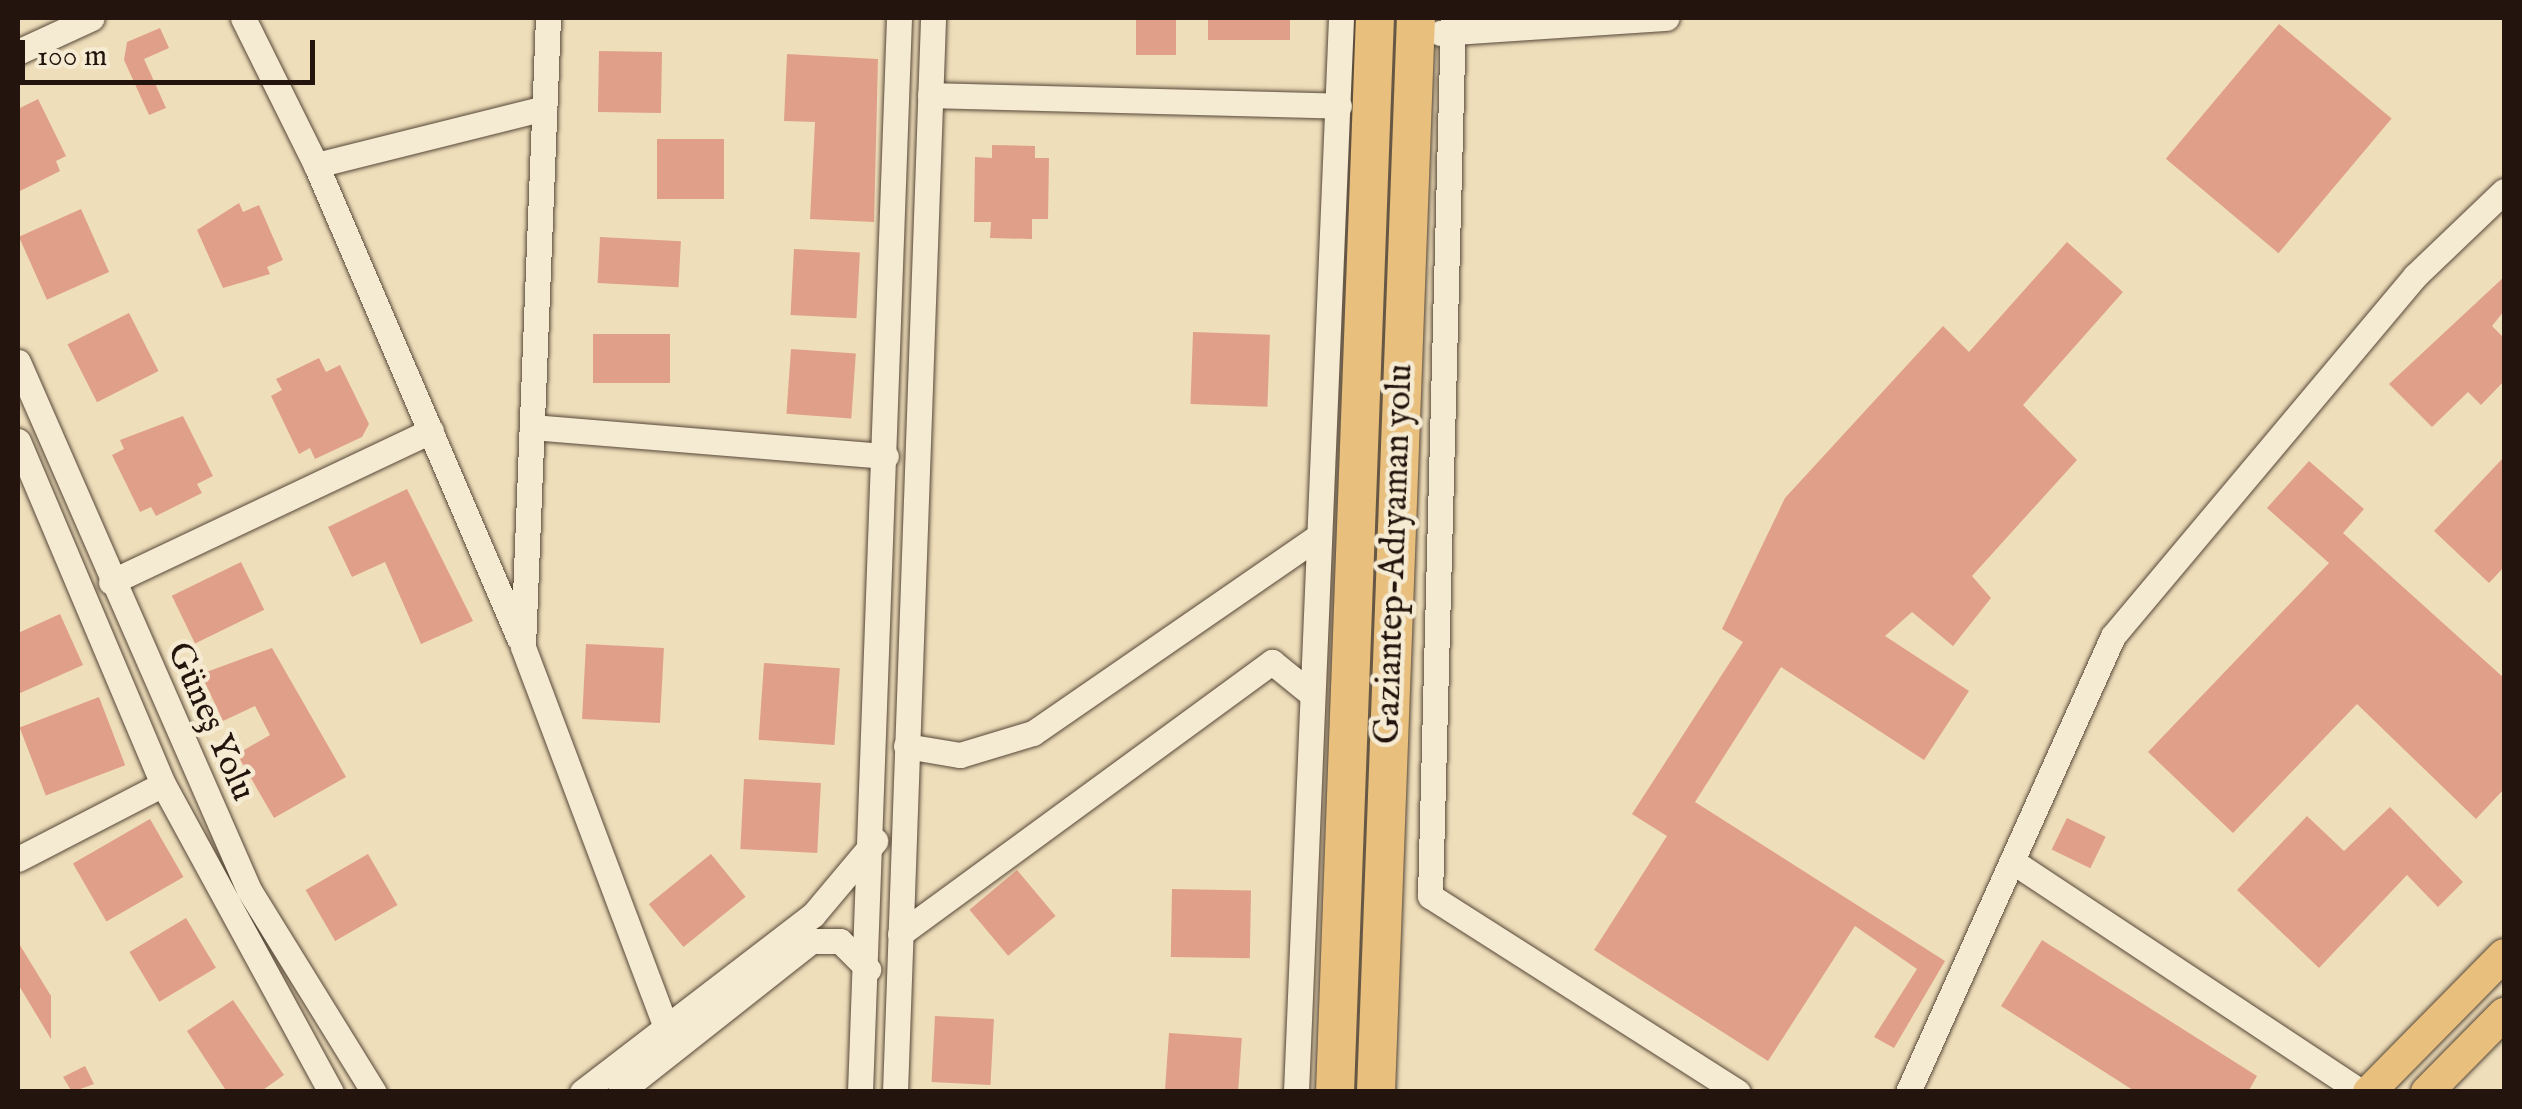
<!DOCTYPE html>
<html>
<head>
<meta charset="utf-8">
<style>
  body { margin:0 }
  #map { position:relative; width:2522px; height:1109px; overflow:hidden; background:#efdeba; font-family:"IM FELL English",serif }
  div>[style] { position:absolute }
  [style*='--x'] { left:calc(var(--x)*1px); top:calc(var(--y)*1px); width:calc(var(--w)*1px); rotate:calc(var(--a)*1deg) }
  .building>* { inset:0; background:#e09f89; transform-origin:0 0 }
  .roads { filter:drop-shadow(0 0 2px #564738) drop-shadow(0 0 2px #564738) }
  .minor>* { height:25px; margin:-12.5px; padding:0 12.5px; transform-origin:12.5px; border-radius:12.5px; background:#f5ead2 }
  .major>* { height:32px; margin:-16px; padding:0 16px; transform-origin:16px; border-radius:16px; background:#e8bf7d }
  .highway>* { height:38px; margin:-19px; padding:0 19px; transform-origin:19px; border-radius:19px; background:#e8bf7d }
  span { translate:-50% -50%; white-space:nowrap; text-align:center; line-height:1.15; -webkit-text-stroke:9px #f5ead2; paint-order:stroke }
  .street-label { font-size:35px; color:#23150d }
  .frame { position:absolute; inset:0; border:20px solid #23150d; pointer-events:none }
  .scale { position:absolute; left:20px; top:40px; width:295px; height:45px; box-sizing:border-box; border:5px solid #23150d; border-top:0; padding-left:12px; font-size:30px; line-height:35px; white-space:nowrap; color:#23150d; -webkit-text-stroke:8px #f5ead2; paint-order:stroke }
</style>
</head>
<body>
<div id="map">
  <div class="building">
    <i style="left:1136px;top:18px;width:40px;height:37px"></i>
    <i style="left:1208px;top:18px;width:82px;height:22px"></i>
    <i style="left:2279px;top:24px;width:147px;height:176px;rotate:40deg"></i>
    <i style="clip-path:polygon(160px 28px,169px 48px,144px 59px,166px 108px,149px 115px,124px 60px,127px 42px)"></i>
    <i style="left:599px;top:51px;width:63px;height:61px;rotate:1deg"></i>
    <i style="clip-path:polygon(787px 54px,878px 59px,874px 222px,810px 219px,815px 122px,784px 121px)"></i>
    <i style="clip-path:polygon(38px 99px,66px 156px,56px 161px,60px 171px,18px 192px,18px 109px)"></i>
    <i style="left:657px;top:139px;width:67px;height:60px"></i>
    <i style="clip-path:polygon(992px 145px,1035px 146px,1035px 158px,1049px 158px,1048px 219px,1032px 219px,1032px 239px,990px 238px,991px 222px,974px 222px,975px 157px,992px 158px)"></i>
    <i style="clip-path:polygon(239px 203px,243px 212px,259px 205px,283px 260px,267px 267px,270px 274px,223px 288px,197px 230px)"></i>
    <i style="left:81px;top:209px;width:69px;height:68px;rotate:66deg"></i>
    <i style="left:600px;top:237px;width:81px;height:46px;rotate:3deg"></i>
    <i style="clip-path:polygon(2067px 242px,2123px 292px,2023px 405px,2077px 460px,1972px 576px,1991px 598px,1953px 646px,1912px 612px,1885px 636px,1969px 691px,1924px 760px,1781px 667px,1695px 802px,1945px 961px,1894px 1048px,1874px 1037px,1917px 969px,1855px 926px,1768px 1061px,1594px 950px,1667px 836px,1632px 814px,1743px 642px,1722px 629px,1785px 498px,1943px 326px,1969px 352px)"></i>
    <i style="left:794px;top:249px;width:66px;height:66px;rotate:3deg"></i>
    <i style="clip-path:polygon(2504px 277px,2504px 311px,2492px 326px,2504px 338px,2504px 381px,2481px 405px,2468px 392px,2432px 427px,2389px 384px)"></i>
    <i style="left:129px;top:313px;width:65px;height:69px;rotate:63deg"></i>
    <i style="left:1193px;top:332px;width:77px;height:72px;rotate:2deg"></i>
    <i style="left:593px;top:334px;width:77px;height:49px"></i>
    <i style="left:791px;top:349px;width:65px;height:65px;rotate:4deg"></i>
    <i style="clip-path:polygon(319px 358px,326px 372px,340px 365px,369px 424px,362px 437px,315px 459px,310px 448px,299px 454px,271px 396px,282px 390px,276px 379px)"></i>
    <i style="clip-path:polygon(183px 416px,213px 476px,197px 484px,202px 493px,156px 516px,151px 507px,140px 512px,112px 455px,124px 449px,120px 440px)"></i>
    <i style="clip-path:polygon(2504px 457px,2504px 567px,2489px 583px,2434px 531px)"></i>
    <i style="clip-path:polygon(2309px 461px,2364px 509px,2343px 533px,2504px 678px,2504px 789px,2476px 819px,2357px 704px,2233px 833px,2148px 752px,2329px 563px,2267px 508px)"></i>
    <i style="clip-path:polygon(407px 489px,473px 621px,421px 644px,385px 562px,352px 577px,328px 527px)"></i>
    <i style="left:241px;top:562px;width:53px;height:77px;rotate:64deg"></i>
    <i style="clip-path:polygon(60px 614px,83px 665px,18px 694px,18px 633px)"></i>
    <i style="left:586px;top:644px;width:78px;height:75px;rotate:3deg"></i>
    <i style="clip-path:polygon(272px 648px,346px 777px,274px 818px,237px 754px,270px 735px,255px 706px,223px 721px,201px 674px)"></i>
    <i style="left:764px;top:663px;width:76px;height:77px;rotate:4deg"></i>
    <i style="left:99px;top:697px;width:73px;height:85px;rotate:69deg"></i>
    <i style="left:744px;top:779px;width:77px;height:70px;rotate:3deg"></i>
    <i style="clip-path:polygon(2390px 807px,2463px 882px,2438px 907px,2407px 875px,2319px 968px,2237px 890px,2307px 816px,2344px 851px)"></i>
    <i style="left:2067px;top:818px;width:43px;height:35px;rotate:26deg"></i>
    <i style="left:150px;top:819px;width:67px;height:89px;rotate:60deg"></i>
    <i style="left:368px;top:854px;width:59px;height:72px;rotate:60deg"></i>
    <i style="left:711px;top:854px;width:55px;height:80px;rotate:51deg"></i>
    <i style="left:1017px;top:870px;width:60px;height:62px;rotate:50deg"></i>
    <i style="left:1172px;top:889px;width:79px;height:68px;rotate:1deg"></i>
    <i style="left:186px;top:918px;width:58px;height:66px;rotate:59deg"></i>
    <i style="clip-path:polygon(2042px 940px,2257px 1076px,2248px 1092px,2136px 1092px,2001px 1006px)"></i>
    <i style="clip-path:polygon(18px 942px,51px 996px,51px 1039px,18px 984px)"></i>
    <i style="clip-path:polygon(233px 1000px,284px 1075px,260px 1092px,227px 1092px,187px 1031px)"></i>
    <i style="left:935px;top:1016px;width:59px;height:66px;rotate:3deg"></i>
    <i style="left:1169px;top:1033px;width:73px;height:59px;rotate:4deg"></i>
    <i style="clip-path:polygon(85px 1066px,94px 1084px,72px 1092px,63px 1077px)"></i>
  </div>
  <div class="roads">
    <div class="minor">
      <i style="--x:243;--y:18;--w:164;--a:63.6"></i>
      <i style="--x:316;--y:165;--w:515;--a:66.77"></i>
      <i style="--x:548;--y:18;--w:629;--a:92.28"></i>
      <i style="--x:523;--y:647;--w:406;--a:69.4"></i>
      <i style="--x:1453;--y:18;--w:878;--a:91.5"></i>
      <i style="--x:1430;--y:896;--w:365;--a:32.5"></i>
      <i style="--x:1440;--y:33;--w:227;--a:-3.8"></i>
      <i style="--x:18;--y:52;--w:81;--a:-24.7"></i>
      <i style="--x:930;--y:95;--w:409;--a:1.5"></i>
      <i style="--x:316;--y:165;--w:235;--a:-14"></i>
      <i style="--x:18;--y:362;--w:576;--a:66.37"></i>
      <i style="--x:249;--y:890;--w:238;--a:58.3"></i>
      <i style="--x:532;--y:427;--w:355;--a:4.7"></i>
      <i style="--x:18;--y:441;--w:372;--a:67.1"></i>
      <i style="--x:163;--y:784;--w:351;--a:61.4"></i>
      <i style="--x:111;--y:582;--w:354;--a:-25.3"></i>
      <i style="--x:906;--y:746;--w:55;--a:9.5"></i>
      <i style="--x:960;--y:755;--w:76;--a:-16.8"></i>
      <i style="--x:1033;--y:733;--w:347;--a:-34.6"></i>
      <i style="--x:18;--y:859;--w:163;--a:-27.3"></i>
      <i style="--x:2012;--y:861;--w:419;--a:33.5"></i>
      <i style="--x:900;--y:934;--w:461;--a:-36.2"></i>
      <i style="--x:1272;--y:662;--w:48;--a:39"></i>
      <i style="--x:582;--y:1092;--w:291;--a:-37.5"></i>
      <i style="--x:813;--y:915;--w:97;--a:-50"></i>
      <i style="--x:620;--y:1092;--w:243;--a:-38.3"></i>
      <i style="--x:811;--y:941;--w:29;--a:0"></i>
      <i style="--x:840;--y:941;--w:40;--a:45"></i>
      <i style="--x:860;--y:1092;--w:1075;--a:-87.92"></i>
      <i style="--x:895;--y:1092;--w:1075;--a:-87.97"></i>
      <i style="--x:1296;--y:1092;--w:1075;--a:-87.6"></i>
      <i style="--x:1908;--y:1092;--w:500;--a:-65.8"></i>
      <i style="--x:2113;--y:636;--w:470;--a:-50"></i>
      <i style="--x:2415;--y:276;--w:123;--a:-43.7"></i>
    </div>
    <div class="major">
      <i style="--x:2369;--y:1092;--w:192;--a:-45.4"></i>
      <i style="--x:2427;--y:1092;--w:110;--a:-45.4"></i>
    </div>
    <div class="highway">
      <i style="--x:1335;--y:1092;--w:1075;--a:-87.87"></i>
      <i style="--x:1376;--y:1092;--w:1075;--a:-87.87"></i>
    </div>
  </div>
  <div class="street-label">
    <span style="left:1395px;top:554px;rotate:-88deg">Gaziantep-Adıyaman yolu</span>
    <span style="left:210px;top:722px;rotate:66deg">Güneş Yolu</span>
  </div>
  <div class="frame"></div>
  <div class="scale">100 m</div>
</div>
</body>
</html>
